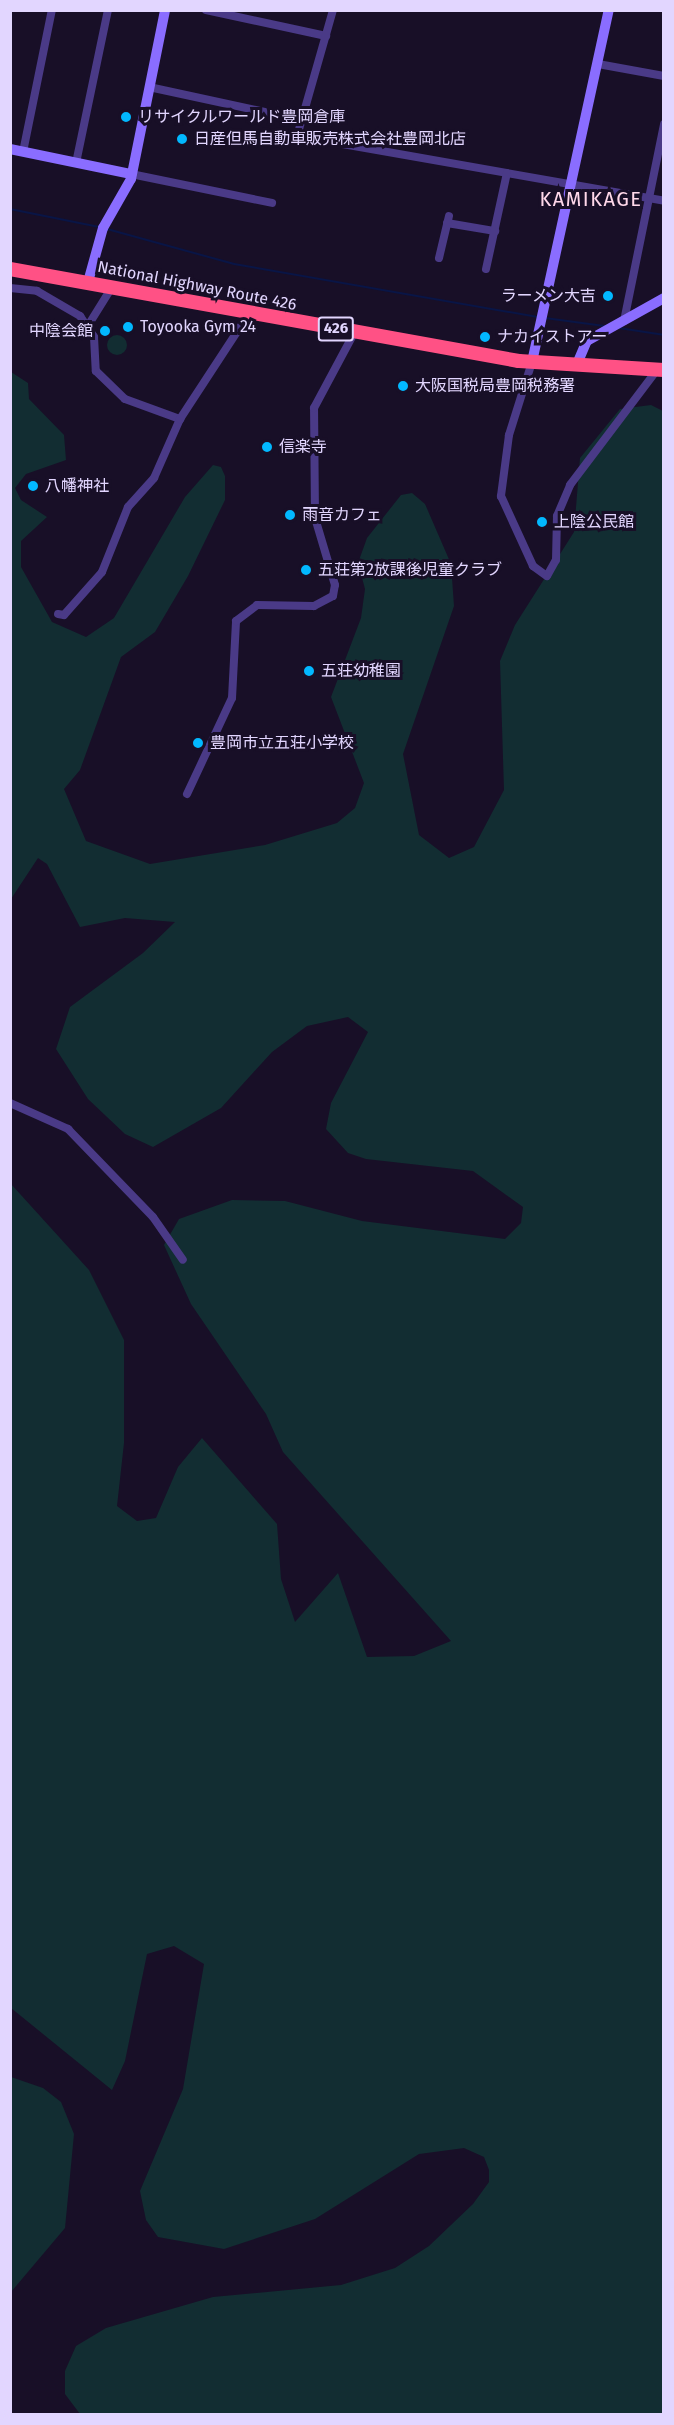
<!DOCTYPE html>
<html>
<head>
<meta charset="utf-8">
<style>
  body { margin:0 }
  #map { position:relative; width:674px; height:2425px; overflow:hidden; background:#180f27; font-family:"Fira Sans","Noto Sans JP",sans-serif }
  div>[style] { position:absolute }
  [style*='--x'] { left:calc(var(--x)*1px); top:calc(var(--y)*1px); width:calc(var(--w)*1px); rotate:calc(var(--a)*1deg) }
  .green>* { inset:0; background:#122d32 }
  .round { border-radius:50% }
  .stream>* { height:2px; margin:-1px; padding:0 1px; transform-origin:1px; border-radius:1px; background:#091546 }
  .street>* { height:8px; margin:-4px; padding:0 4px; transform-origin:4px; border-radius:4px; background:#4a3a87 }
  .secondary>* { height:10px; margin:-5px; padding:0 5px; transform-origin:5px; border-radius:5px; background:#8a6dff }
  .highway>* { height:14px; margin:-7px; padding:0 7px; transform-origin:7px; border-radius:7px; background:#ff5185 }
  .dots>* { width:16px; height:16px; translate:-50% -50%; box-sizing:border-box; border:3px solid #180f27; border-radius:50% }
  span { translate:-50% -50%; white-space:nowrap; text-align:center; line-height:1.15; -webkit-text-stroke:6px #180f27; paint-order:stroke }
  .shield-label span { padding:2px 4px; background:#180f27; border:2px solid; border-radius:4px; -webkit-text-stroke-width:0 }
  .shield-label { font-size:15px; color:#e2d6ff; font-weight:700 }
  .poi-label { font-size:16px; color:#e2d6ff }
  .left { translate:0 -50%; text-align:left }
  .right { translate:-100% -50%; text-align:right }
  .street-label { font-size:16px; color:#e2d6ff }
  .quarter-label { font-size:20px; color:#ffd8ea; letter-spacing:1.5px }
  .frame { position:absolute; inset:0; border:12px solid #e2d6ff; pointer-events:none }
</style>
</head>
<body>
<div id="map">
  <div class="green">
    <i class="round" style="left:107px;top:335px;width:20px;height:20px"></i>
    <i style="clip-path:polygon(11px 372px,28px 383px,29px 399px,64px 435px,66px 460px,26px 474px,15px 488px,21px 500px,47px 517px,21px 541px,21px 567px,52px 622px,86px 637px,114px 618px,185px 497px,213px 465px,221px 467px,225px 476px,225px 500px,188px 576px,155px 632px,121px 657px,80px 770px,64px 789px,86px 841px,150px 864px,265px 845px,337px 823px,355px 808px,364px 783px,331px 697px,361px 618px,365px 589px,358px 563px,367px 538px,401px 495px,412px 493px,425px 504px,451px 564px,454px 606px,403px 754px,419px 835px,449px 858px,474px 847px,504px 790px,500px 661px,515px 625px,574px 532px,580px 458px,620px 409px,651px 405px,663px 411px,663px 2414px,80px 2414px,65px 2394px,65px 2371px,76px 2346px,106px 2328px,213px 2297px,341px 2285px,395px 2268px,429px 2246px,473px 2204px,489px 2182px,489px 2170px,484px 2157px,464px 2148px,419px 2154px,315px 2219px,224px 2249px,158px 2237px,146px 2220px,140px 2191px,183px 2089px,204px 1964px,174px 1946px,147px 1954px,125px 2061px,112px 2090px,11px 2008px,11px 1184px,89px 1270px,124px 1340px,124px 1443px,117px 1506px,137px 1521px,156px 1518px,178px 1467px,202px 1438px,277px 1524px,281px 1579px,295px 1622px,338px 1573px,367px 1657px,414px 1656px,451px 1641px,283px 1452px,266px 1414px,191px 1304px,164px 1245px,179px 1219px,232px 1200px,285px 1201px,362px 1221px,505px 1239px,521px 1223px,523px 1207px,473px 1171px,366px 1159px,348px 1153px,326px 1129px,331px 1103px,368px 1032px,348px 1017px,307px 1026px,272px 1052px,221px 1108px,153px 1147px,125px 1134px,88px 1099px,56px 1049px,70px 1007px,143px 953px,175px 922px,125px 918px,80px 927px,47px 864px,38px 858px,11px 899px)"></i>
    <i style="clip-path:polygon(11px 2077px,43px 2088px,61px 2102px,74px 2134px,65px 2228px,11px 2292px)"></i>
  </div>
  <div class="stream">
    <i style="--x:10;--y:209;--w:91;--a:11.4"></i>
    <i style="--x:107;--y:229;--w:132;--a:15.4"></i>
    <i style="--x:234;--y:264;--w:310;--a:9.9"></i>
    <i style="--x:545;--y:318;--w:60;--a:7.7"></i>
    <i style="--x:619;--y:328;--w:46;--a:8.8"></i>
  </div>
  <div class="street">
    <i style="--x:206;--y:10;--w:123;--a:12.2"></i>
    <i style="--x:333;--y:10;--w:131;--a:105.9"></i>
    <i style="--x:297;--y:136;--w:373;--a:10"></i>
    <i style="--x:598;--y:64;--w:67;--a:10.3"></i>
    <i style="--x:149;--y:87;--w:156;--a:12.2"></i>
    <i style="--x:23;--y:152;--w:145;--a:-78.5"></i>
    <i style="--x:76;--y:163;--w:156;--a:-78.2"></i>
    <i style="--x:131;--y:174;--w:144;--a:11.6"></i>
    <i style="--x:447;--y:223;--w:49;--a:9.5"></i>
    <i style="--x:439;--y:258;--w:43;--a:-76.6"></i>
    <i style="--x:486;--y:269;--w:98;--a:-77.7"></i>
    <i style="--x:10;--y:288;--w:27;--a:6"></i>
    <i style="--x:37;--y:291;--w:50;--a:30.2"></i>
    <i style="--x:80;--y:316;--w:25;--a:56"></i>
    <i style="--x:94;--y:337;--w:34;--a:87"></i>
    <i style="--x:96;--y:371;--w:40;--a:44"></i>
    <i style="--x:125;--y:399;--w:59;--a:20"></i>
    <i style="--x:624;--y:321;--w:201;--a:-78.5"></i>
    <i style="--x:89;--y:324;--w:44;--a:-58.1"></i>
    <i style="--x:532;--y:362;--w:77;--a:107.5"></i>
    <i style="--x:509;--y:435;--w:62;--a:97.5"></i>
    <i style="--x:501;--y:496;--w:77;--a:65.4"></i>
    <i style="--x:533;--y:566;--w:17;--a:36"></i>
    <i style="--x:547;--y:576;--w:18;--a:-61"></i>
    <i style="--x:556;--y:560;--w:44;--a:-88.7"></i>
    <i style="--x:557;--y:516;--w:34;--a:-67"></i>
    <i style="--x:570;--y:485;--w:144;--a:-52.9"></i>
    <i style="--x:58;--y:614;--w:6;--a:9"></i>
    <i style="--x:64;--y:615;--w:57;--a:-48.5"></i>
    <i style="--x:102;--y:572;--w:70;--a:-68.2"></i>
    <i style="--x:128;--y:507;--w:39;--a:-48"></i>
    <i style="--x:154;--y:478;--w:64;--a:-66.2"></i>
    <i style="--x:180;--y:419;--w:128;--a:-56.8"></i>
    <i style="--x:187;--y:794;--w:106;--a:-64.9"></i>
    <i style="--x:232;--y:698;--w:77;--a:-87"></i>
    <i style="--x:236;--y:621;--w:26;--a:-37"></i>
    <i style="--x:257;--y:605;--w:57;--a:1"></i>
    <i style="--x:314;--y:606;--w:21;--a:-28"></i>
    <i style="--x:333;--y:596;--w:11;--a:-80"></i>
    <i style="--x:335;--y:585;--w:70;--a:-106.6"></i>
    <i style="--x:315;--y:518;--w:110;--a:-90.5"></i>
    <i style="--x:314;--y:408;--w:85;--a:-61.9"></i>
    <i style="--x:10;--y:1103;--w:64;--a:24.1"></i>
    <i style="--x:68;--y:1129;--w:122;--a:46"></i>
    <i style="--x:153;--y:1217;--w:52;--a:55.1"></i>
  </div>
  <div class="secondary">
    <i style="--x:10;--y:149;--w:124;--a:11.7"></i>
    <i style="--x:88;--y:282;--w:56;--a:-74.5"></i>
    <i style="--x:103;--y:228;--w:56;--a:-60.3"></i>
    <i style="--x:131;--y:179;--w:172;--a:-78.6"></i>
    <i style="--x:532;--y:362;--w:360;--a:-77.7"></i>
    <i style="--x:577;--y:364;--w:25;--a:-67"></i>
    <i style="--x:587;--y:341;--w:88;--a:-29.2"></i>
  </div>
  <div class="highway">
    <i style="--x:10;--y:269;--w:517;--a:10.25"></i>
    <i style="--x:519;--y:361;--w:145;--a:3.6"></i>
  </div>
  <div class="dots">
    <i style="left:126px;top:117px;background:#02b8ff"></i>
    <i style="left:182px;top:139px;background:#02b8ff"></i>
    <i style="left:608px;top:296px;background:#02b8ff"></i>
    <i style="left:128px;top:327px;background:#02b8ff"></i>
    <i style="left:105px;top:331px;background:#02b8ff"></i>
    <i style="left:485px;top:337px;background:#02b8ff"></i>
    <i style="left:403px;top:386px;background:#02b8ff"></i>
    <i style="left:267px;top:447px;background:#02b8ff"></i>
    <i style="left:33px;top:486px;background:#02b8ff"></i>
    <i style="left:290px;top:515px;background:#02b8ff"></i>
    <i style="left:542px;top:522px;background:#02b8ff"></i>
    <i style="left:306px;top:570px;background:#02b8ff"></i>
    <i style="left:309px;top:671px;background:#02b8ff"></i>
    <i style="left:198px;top:743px;background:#02b8ff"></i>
  </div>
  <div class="shield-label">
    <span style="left:336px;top:329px">426</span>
  </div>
  <div class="poi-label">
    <span class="left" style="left:138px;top:117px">リサイクルワールド豊岡倉庫</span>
    <span class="left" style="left:194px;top:139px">日産但馬自動車販売株式会社豊岡北店</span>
    <span class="right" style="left:596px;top:296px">ラーメン大吉</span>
    <span class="left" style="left:140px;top:327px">Toyooka Gym 24</span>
    <span class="right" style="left:93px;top:331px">中陰会館</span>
    <span class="left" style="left:497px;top:337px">ナカイストアー</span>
    <span class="left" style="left:415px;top:386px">大阪国税局豊岡税務署</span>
    <span class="left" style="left:279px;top:447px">信楽寺</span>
    <span class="left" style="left:45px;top:486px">八幡神社</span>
    <span class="left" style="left:302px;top:515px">雨音カフェ</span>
    <span class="left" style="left:554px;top:522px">上陰公民館</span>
    <span class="left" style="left:318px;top:570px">五荘第2放課後児童クラブ</span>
    <span class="left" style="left:321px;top:671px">五荘幼稚園</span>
    <span class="left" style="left:210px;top:743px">豊岡市立五荘小学校</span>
  </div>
  <div class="street-label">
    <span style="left:197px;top:286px;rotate:11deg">National Highway Route 426</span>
  </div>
  <div class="quarter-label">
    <span style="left:591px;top:199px">KAMIKAGE</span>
  </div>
  <div class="frame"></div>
</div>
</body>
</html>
